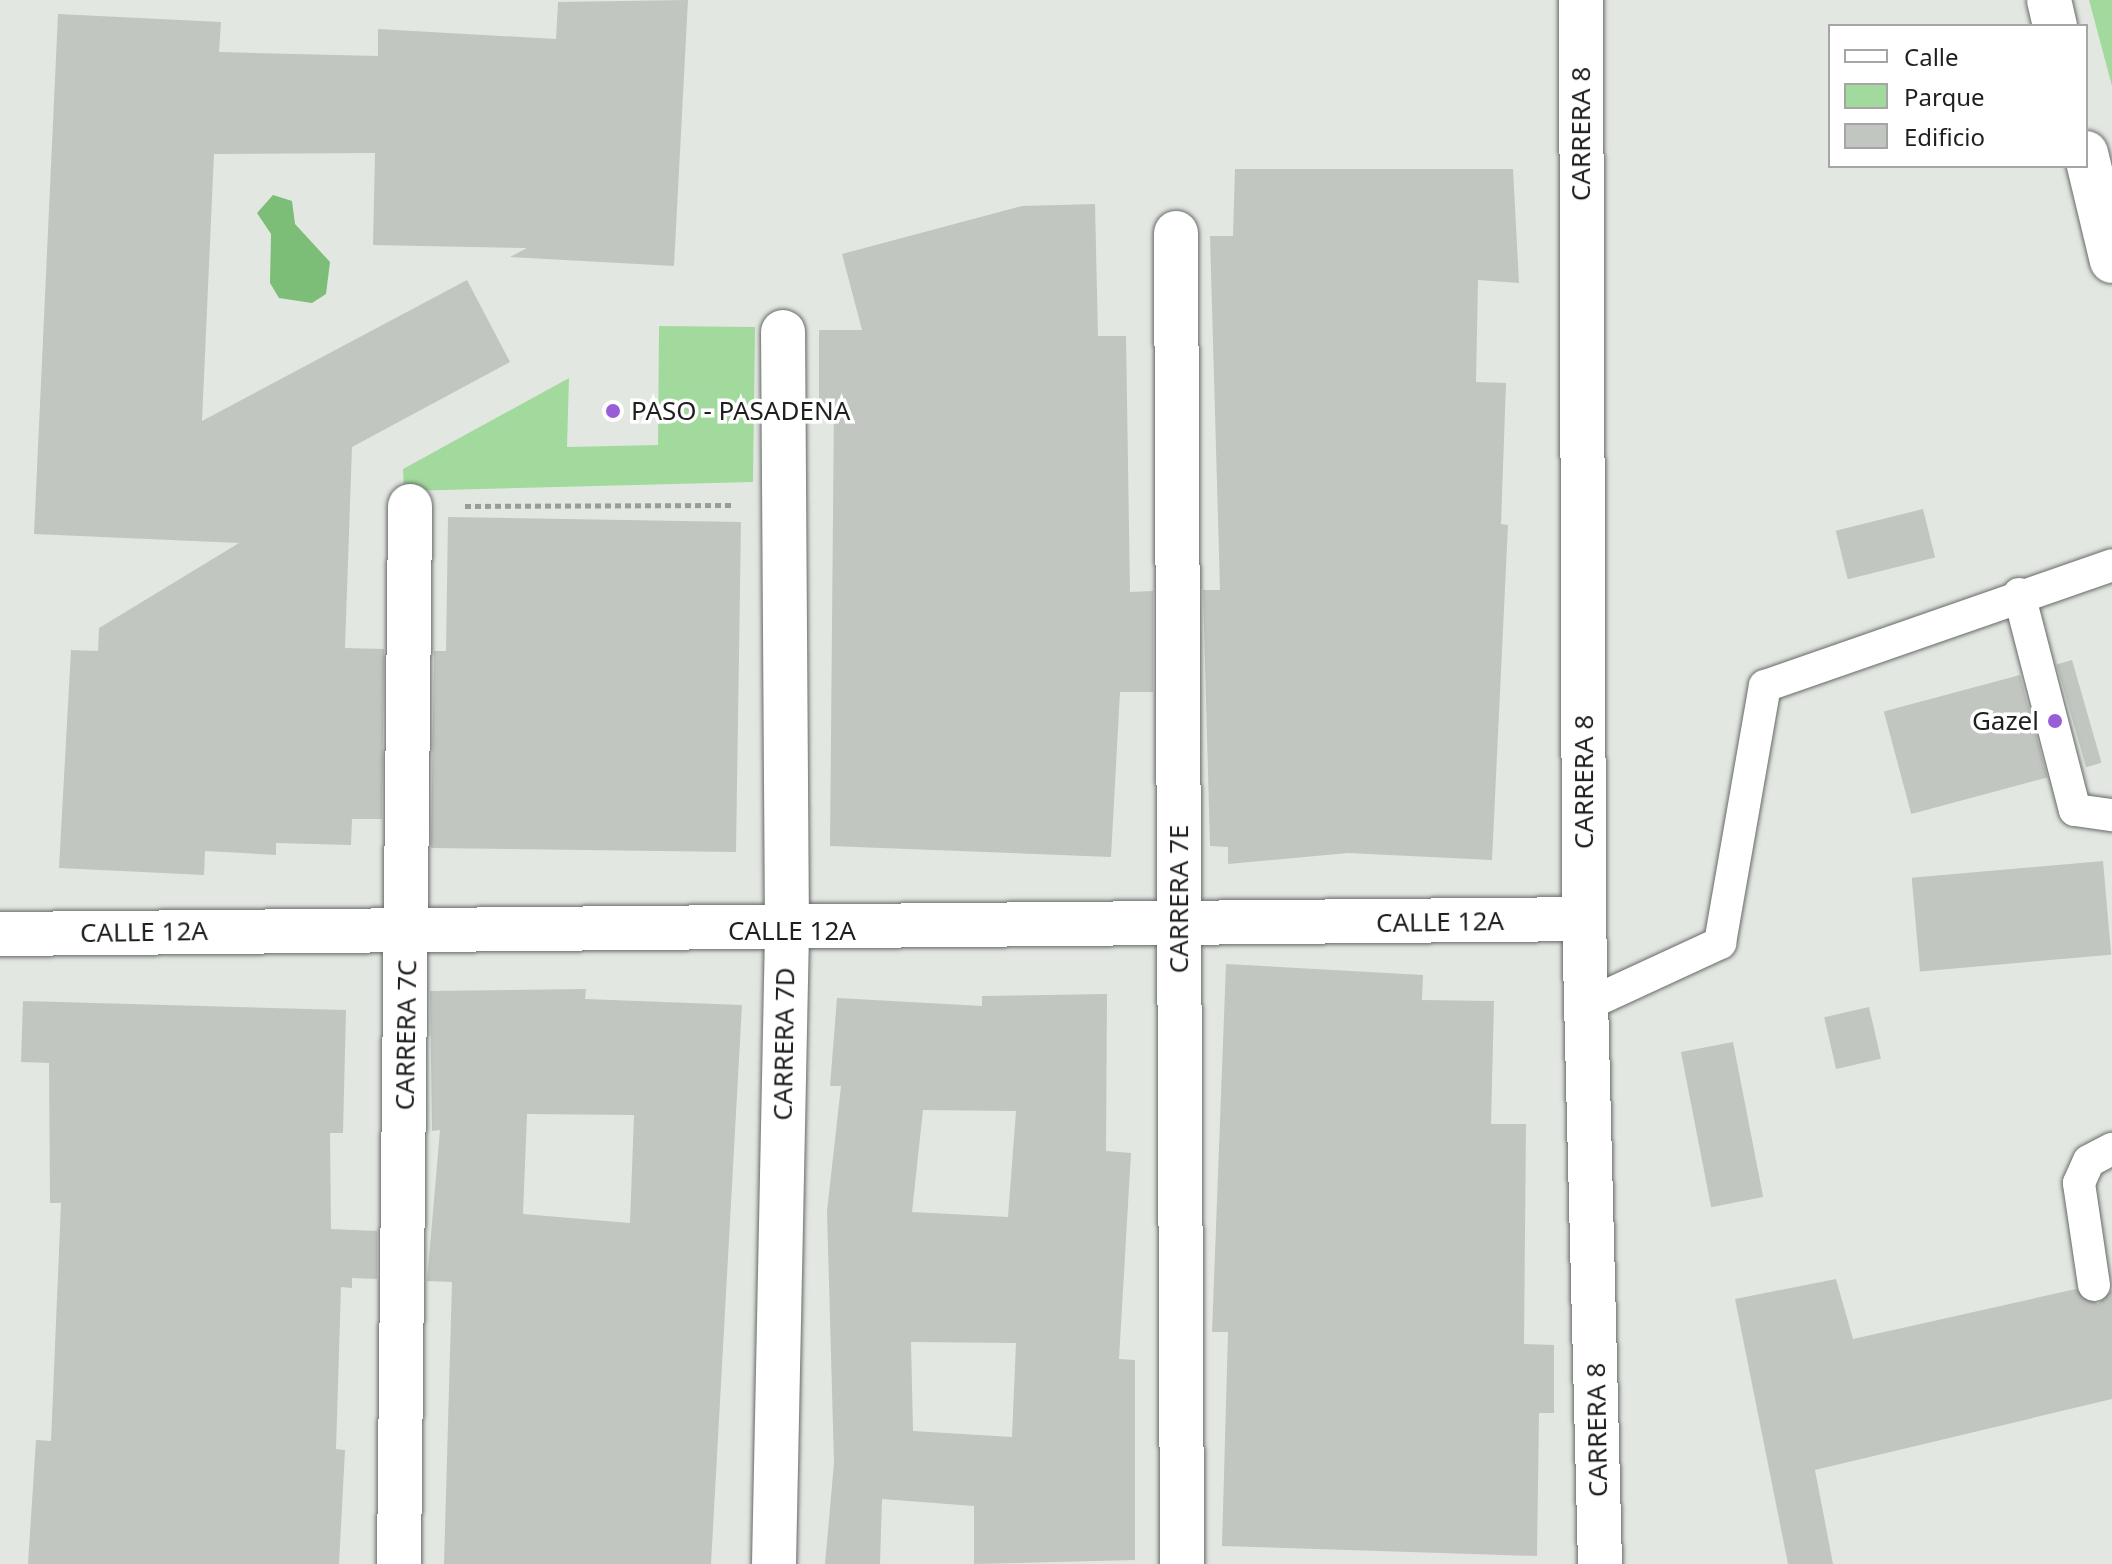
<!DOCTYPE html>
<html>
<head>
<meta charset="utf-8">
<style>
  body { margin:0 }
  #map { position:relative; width:2112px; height:1564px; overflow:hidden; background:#e3e7e2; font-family:"Noto Sans",sans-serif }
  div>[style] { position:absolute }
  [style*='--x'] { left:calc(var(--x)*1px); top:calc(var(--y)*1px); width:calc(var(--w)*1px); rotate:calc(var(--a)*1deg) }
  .green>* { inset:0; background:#a2da9d }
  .water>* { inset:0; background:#7cbd77 }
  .building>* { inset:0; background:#c1c6c1; transform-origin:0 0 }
  .path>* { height:5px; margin-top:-2.5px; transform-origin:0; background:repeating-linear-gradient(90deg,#999c98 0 6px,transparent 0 10px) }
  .roads { filter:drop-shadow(0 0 2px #666a66) drop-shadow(0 0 2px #666a66) }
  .service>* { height:32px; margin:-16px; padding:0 16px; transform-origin:16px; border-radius:16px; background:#fff }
  .minor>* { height:44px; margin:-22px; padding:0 22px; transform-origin:22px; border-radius:22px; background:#fff }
  .dots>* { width:22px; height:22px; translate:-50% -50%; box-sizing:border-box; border:4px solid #fff; border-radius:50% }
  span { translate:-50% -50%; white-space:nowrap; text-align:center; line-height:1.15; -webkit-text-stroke:7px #fff; paint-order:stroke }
  .street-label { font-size:26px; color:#1e1f1e }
  .poi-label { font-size:26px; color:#1e1f1e }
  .left { translate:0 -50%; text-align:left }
  .right { translate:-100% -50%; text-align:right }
  .legend { position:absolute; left:1828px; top:24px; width:260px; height:144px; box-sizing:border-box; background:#fff; border:2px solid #a5a5a5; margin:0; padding:10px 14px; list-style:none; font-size:24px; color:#1e1f1e }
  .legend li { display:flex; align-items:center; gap:16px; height:40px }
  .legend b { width:40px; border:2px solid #a5a5a5 }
</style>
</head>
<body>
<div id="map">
  <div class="green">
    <i style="clip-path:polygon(2089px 0,2112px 0,2112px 86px)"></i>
    <i style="clip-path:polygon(659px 326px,755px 327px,753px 482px,404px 491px,403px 469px,569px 378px,567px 447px,658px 445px)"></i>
  </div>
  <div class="water">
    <i style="clip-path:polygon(273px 195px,292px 201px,295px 224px,330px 262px,326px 294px,312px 303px,279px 298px,270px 283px,271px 234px,257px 213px)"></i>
  </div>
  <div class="building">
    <i style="clip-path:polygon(688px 0,674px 266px,510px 257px,527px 248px,373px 245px,375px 153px,214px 154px,202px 421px,467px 280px,510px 362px,352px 447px,345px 648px,384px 649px,382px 819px,352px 819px,351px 845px,276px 843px,276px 855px,205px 851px,204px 875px,59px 868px,71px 650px,98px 651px,99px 628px,239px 543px,34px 534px,58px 14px,221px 22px,219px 52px,378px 56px,378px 29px,556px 39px,558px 2px)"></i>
    <i style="clip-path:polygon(1235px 169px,1513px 169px,1519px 283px,1478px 280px,1476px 382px,1506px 383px,1501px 524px,1508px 525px,1492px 860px,1348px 853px,1228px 864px,1228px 847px,1210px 846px,1203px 590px,1220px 590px,1210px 236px,1233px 236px)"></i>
    <i style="clip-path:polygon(1095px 204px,1098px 336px,1126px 336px,1130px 592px,1153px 591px,1153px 692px,1120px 692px,1111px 857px,830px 846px,834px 403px,819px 403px,819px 330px,862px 330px,842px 254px,1022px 206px)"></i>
    <i style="left:1923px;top:509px;width:50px;height:90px;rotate:76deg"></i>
    <i style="clip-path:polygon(448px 517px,741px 522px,736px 852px,431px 848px,434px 651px,446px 651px)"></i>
    <i style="left:2072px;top:660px;width:107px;height:16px;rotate:74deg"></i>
    <i style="left:2020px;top:675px;width:106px;height:141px;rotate:75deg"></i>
    <i style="left:2103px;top:861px;width:94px;height:192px;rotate:85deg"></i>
    <i style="clip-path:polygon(1226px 964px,1423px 975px,1422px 1000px,1494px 1001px,1491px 1124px,1526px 1124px,1524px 1344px,1554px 1345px,1554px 1413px,1539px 1413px,1537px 1556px,1222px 1546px,1228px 1332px,1212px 1332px)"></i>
    <i style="clip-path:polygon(evenodd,586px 989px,585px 999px,742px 1005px,711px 1564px,444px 1564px,452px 1282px,427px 1281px,440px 1130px,432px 1131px,430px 991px,586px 989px,527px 1114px,634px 1115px,630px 1223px,523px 1214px,527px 1114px)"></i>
    <i style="clip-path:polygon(evenodd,1107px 994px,1106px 1151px,1131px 1153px,1119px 1359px,1135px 1360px,1135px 1560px,974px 1564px,974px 1506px,882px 1499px,880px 1564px,825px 1564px,834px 1463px,827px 1211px,841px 1086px,830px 1086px,837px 998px,982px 1006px,982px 996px,1107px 994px,923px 1110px,1016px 1111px,1008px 1217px,912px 1212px,923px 1110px,1107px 994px,911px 1342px,1016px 1343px,1012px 1437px,913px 1431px,911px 1342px)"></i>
    <i style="clip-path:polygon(23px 1001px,346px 1010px,343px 1133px,330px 1133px,331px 1229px,377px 1231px,377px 1279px,352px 1278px,352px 1288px,341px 1287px,336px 1449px,345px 1450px,339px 1564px,28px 1564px,36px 1440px,51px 1441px,61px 1203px,50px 1203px,49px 1063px,21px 1062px)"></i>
    <i style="left:1869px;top:1007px;width:53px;height:46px;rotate:77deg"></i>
    <i style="left:1733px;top:1042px;width:158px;height:53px;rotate:79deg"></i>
    <i style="clip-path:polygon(1836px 1279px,1853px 1339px,2076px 1289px,2098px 1304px,2112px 1290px,2112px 1399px,1815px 1470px,1833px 1564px,1788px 1564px,1735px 1299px)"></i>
  </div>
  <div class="path">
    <i style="--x:465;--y:506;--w:266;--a:-0.2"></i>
  </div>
  <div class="roads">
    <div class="service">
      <i style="--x:2019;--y:594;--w:223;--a:75.5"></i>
      <i style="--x:2075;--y:810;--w:37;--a:8"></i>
      <i style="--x:1586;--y:1005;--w:148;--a:-24.8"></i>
      <i style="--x:1720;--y:943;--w:261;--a:-80.1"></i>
      <i style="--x:1765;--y:686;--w:367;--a:-19.2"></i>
      <i style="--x:2094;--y:1285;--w:103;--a:-98.4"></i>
      <i style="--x:2079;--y:1183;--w:24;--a:-66"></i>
      <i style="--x:2089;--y:1161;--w:26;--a:-28"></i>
    </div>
    <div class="minor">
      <i style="--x:1581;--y:0;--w:919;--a:89.81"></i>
      <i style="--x:1584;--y:919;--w:645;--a:88.58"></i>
      <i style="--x:2049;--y:0;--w:27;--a:77"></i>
      <i style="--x:2086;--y:153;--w:111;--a:76.5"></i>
      <i style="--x:1176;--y:233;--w:1331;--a:89.74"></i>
      <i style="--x:0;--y:934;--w:1584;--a:-0.54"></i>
      <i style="--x:399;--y:1564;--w:1058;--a:-89.4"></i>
      <i style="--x:774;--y:1564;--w:633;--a:-88.82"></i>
      <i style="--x:787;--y:931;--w:599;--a:-90.38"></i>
    </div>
  </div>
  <div class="dots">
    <i style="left:613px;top:411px;background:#985ed6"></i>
    <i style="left:2055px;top:721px;background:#985ed6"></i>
  </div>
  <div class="street-label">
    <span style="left:1581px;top:134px;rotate:-90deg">CARRERA 8</span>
    <span style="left:1584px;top:782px;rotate:-90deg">CARRERA 8</span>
    <span style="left:1179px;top:899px;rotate:-90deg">CARRERA 7E</span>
    <span style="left:1440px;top:922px;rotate:-1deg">CALLE 12A</span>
    <span style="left:792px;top:931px">CALLE 12A</span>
    <span style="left:144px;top:932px;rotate:-1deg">CALLE 12A</span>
    <span style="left:406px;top:1035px;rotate:-89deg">CARRERA 7C</span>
    <span style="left:784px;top:1044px;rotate:-89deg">CARRERA 7D</span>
    <span style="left:1597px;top:1430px;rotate:-91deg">CARRERA 8</span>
  </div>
  <div class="poi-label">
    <span class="left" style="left:631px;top:411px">PASO - PASADENA</span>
    <span class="right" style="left:2039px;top:721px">Gazel</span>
  </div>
  <ul class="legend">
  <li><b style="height:10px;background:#fff"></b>Calle</li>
  <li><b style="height:22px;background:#a2da9d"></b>Parque</li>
  <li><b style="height:22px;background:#c1c6c1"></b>Edificio</li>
  </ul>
</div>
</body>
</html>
